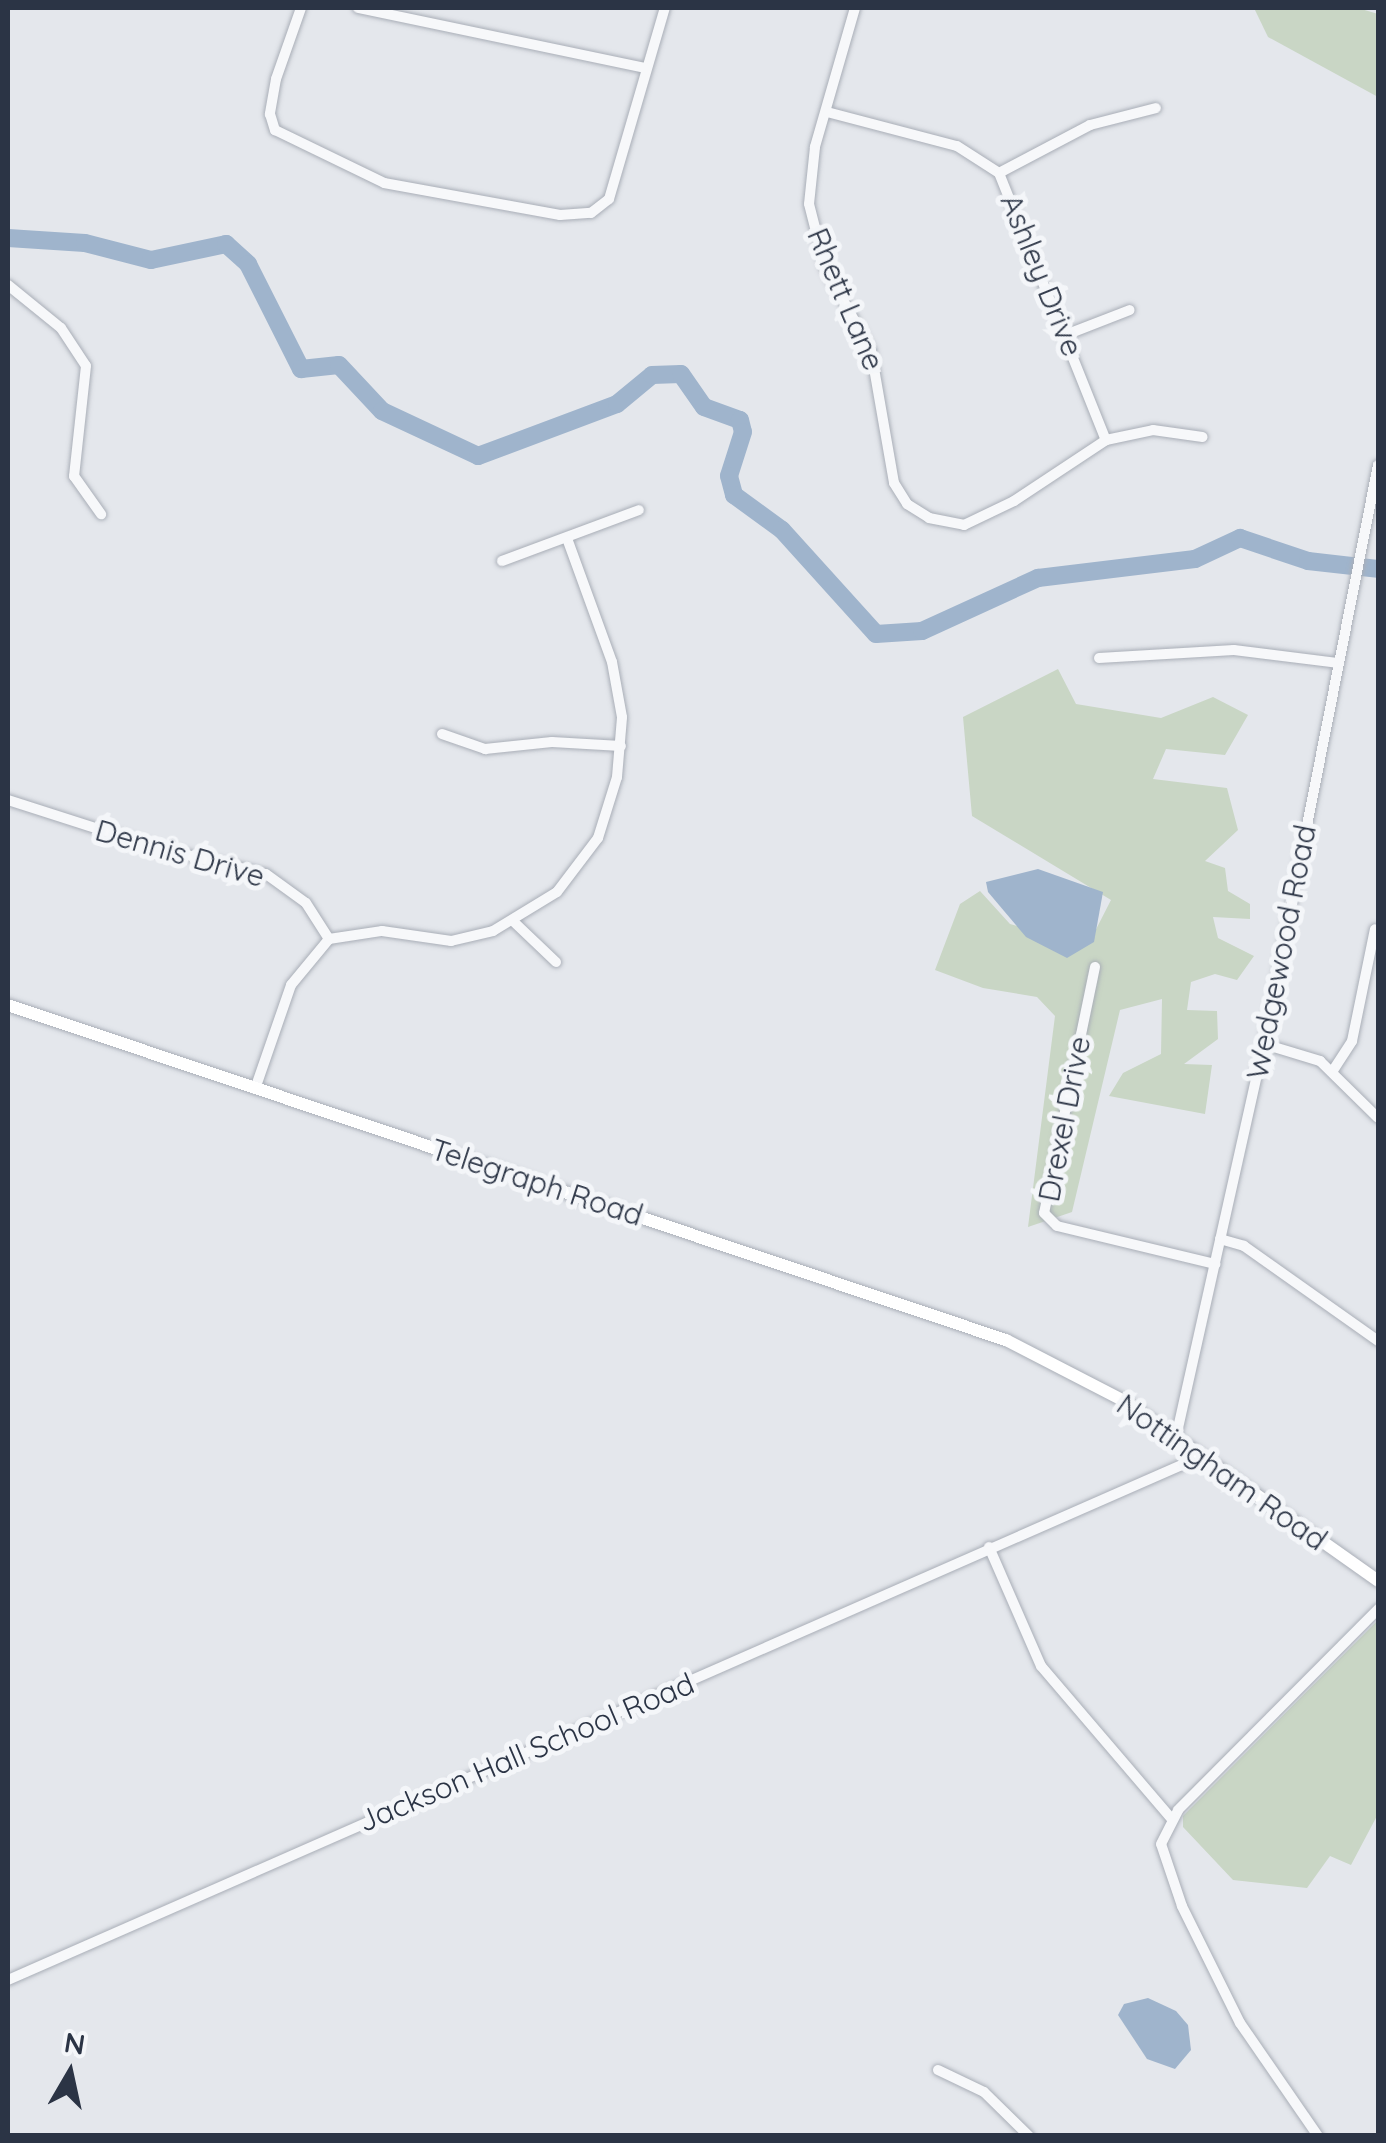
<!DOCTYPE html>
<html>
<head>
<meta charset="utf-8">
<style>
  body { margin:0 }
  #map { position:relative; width:1386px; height:2143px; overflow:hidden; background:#e4e7ec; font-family:Quicksand,sans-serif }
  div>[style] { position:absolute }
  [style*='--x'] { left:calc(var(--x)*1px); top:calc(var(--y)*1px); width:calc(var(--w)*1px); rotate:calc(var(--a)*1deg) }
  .green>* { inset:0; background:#c9d6c5 }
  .water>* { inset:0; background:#9fb4cc }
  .river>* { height:18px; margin:-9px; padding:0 9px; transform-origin:9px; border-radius:9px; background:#9fb4cc }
  .roads { filter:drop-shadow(0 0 2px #a9aeb7) drop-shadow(0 0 2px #a9aeb7) }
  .minor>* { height:10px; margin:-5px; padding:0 5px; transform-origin:5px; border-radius:5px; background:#f7f8fa }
  .major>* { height:12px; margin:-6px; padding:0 6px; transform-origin:6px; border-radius:6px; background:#fff }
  span { translate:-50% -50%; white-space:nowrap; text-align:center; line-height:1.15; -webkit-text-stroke:10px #f4f6f9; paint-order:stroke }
  .street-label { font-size:30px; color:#2b3445 }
  .frame { position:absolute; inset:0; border:10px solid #2b3445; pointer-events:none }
  .north { position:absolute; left:20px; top:2023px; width:100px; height:100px; -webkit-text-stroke:8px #f4f6f9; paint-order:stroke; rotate:9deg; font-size:28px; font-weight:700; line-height:40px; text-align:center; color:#2b3445 }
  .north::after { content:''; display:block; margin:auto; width:35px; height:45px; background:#2b3445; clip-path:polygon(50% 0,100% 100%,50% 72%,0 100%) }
</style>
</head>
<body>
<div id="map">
  <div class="green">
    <i style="clip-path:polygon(1254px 8px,1358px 8px,1378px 14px,1378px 97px,1268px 37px)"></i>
    <i style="clip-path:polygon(1058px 669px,1076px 704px,1161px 718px,1213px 697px,1248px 715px,1225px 755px,1166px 749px,1153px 779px,1227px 788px,1238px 830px,1205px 861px,1225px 868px,1228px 891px,1250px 904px,1250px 919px,1213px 917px,1218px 938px,1254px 956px,1237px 980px,1215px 974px,1191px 982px,1187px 1010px,1217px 1011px,1218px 1039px,1184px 1064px,1212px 1065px,1205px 1114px,1109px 1096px,1123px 1073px,1161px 1054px,1162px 999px,1120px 1010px,1072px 1212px,1028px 1227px,1055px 1016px,1037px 997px,983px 988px,935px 970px,960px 904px,980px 891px,1010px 924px,1088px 945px,1111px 900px,972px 816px,963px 717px)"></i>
    <i style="clip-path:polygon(1378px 1620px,1378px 1814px,1351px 1865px,1330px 1856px,1307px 1888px,1233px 1880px,1183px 1827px,1183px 1816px)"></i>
  </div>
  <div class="water">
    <i style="clip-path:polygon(1038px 869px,1103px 892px,1094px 942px,1067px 958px,1026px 937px,988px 892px,986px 882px)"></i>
    <i style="clip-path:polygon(1148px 1998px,1176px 2011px,1188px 2025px,1191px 2050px,1175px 2069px,1147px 2059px,1118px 2015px,1124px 2004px)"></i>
  </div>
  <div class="river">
    <i style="--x:8;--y:238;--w:77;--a:3.7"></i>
    <i style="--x:85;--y:243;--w:68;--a:14.4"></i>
    <i style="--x:151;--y:260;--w:77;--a:-12"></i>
    <i style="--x:226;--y:244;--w:30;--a:42"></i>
    <i style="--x:248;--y:264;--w:118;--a:63.2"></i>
    <i style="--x:301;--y:369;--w:38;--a:-6"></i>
    <i style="--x:339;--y:365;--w:63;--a:46.9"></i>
    <i style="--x:382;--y:411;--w:106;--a:25.1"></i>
    <i style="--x:478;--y:456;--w:148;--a:-20.5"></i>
    <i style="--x:617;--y:404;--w:45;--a:-39.6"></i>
    <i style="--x:652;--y:375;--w:29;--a:-2"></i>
    <i style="--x:681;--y:374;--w:40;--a:55.1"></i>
    <i style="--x:704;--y:407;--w:38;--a:20"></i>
    <i style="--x:740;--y:420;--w:12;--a:76"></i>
    <i style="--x:743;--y:432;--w:46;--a:107.7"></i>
    <i style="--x:729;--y:476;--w:20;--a:75"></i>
    <i style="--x:734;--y:495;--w:59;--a:36.1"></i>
    <i style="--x:782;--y:530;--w:140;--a:47.9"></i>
    <i style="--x:876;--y:634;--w:46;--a:-3.7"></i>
    <i style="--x:922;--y:631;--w:128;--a:-24.6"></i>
    <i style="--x:1038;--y:578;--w:158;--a:-6.9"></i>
    <i style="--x:1195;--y:559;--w:50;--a:-25"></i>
    <i style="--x:1240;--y:538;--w:72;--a:18.7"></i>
    <i style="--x:1308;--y:561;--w:70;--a:6.5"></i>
  </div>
  <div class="roads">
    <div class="minor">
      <i style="--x:301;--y:8;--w:75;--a:109.4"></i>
      <i style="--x:276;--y:79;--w:36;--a:100"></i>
      <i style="--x:270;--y:114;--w:17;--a:73"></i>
      <i style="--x:275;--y:130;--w:121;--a:25.9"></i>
      <i style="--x:384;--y:183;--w:179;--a:10.3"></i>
      <i style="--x:560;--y:215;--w:31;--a:-4"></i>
      <i style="--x:591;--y:213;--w:23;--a:-38"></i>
      <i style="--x:609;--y:199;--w:199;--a:-73.7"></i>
      <i style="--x:358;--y:8;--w:294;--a:11.8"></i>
      <i style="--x:855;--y:8;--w:145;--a:106.1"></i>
      <i style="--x:815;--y:147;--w:57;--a:96"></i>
      <i style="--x:809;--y:204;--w:65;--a:75.7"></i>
      <i style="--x:825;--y:267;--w:96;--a:61.3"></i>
      <i style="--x:871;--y:351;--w:134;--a:80.1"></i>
      <i style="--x:894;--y:483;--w:25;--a:58"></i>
      <i style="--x:907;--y:504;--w:26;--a:32"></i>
      <i style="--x:929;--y:518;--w:36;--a:11"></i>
      <i style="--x:964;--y:525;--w:55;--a:-25.6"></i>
      <i style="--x:1014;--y:501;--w:110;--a:-33.5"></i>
      <i style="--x:1106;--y:440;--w:48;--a:-12"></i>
      <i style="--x:1153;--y:430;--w:50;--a:8"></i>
      <i style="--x:827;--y:112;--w:134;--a:14.7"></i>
      <i style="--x:957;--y:146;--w:50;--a:32.7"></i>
      <i style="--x:999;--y:173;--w:288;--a:68.2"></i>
      <i style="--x:999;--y:173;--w:103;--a:-27.8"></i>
      <i style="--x:1090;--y:125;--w:68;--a:-14.4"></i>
      <i style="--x:8;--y:285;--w:68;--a:39.1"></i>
      <i style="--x:61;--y:328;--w:45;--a:56.7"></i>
      <i style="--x:86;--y:366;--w:111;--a:96.2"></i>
      <i style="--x:74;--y:476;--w:47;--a:54.6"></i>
      <i style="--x:1068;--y:334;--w:66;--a:-21.2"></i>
      <i style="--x:502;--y:561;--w:146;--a:-20.4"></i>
      <i style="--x:1099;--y:658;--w:135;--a:-3.4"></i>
      <i style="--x:1234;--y:650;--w:106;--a:7.1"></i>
      <i style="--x:442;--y:734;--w:46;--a:19.2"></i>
      <i style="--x:485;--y:749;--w:67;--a:-6"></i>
      <i style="--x:552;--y:742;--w:69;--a:3.3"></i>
      <i style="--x:8;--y:800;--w:153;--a:17.8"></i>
      <i style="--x:154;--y:847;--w:115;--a:13.6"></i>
      <i style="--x:266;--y:874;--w:49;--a:35.9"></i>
      <i style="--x:306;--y:903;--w:43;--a:57.4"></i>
      <i style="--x:514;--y:922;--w:58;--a:43.6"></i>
      <i style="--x:1095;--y:967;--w:251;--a:101.7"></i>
      <i style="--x:1044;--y:1213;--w:18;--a:45"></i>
      <i style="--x:1057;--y:1226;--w:163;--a:13.5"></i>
      <i style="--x:1264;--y:1044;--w:59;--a:16.9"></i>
      <i style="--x:1320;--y:1061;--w:81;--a:44.5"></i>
      <i style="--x:1332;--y:1072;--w:37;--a:-57"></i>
      <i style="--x:1352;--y:1041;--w:114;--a:-78.4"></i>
      <i style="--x:255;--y:1089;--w:110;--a:-70.9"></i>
      <i style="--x:291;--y:985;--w:60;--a:-50.4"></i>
      <i style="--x:329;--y:939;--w:54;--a:-8.6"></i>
      <i style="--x:382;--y:931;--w:70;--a:8.2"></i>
      <i style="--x:451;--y:941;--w:43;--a:-13.4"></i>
      <i style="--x:493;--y:931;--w:75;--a:-31.4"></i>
      <i style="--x:557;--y:892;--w:68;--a:-52.8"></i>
      <i style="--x:598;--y:838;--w:64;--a:-72.7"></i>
      <i style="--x:617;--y:777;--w:60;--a:-85.2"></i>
      <i style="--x:622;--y:717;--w:56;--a:-100.3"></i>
      <i style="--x:612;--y:662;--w:129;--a:-110"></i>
      <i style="--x:1220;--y:1239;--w:25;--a:16"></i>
      <i style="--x:1244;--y:1246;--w:164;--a:35.3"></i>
      <i style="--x:1176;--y:1437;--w:403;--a:-77.4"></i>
      <i style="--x:1264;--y:1044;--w:590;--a:-78.86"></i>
      <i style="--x:989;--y:1547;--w:130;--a:66.4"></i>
      <i style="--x:1041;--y:1666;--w:200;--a:49.5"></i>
      <i style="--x:8;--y:1980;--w:1282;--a:-23.69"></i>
      <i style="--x:1182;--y:1465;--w:19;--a:-55"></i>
      <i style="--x:938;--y:2070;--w:51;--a:25.6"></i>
      <i style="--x:984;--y:2092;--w:63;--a:44.4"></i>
      <i style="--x:1318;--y:2136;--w:137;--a:-124.6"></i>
      <i style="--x:1240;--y:2023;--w:131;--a:-116.4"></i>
      <i style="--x:1182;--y:1906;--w:65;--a:-108.7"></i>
      <i style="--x:1161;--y:1844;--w:38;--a:-63"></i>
      <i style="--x:1178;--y:1810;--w:284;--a:-45.1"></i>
    </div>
    <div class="major">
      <i style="--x:8;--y:1005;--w:1053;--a:18.56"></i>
      <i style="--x:1006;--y:1340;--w:133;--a:27.3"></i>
      <i style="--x:1124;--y:1401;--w:311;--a:35.3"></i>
    </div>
  </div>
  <div class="street-label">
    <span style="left:1042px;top:275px;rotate:68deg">Ashley Drive</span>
    <span style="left:846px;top:299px;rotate:67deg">Rhett Lane</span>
    <span style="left:180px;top:853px;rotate:16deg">Dennis Drive</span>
    <span style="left:1281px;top:952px;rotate:-79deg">Wedgewood Road</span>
    <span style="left:1064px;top:1119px;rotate:-79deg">Drexel Drive</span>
    <span style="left:537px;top:1182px;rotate:18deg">Telegraph Road</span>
    <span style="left:1222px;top:1472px;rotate:35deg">Nottingham Road</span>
    <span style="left:526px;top:1752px;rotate:-23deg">Jackson Hall School Road</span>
  </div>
  <div class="frame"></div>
  <div class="north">N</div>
</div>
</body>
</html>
